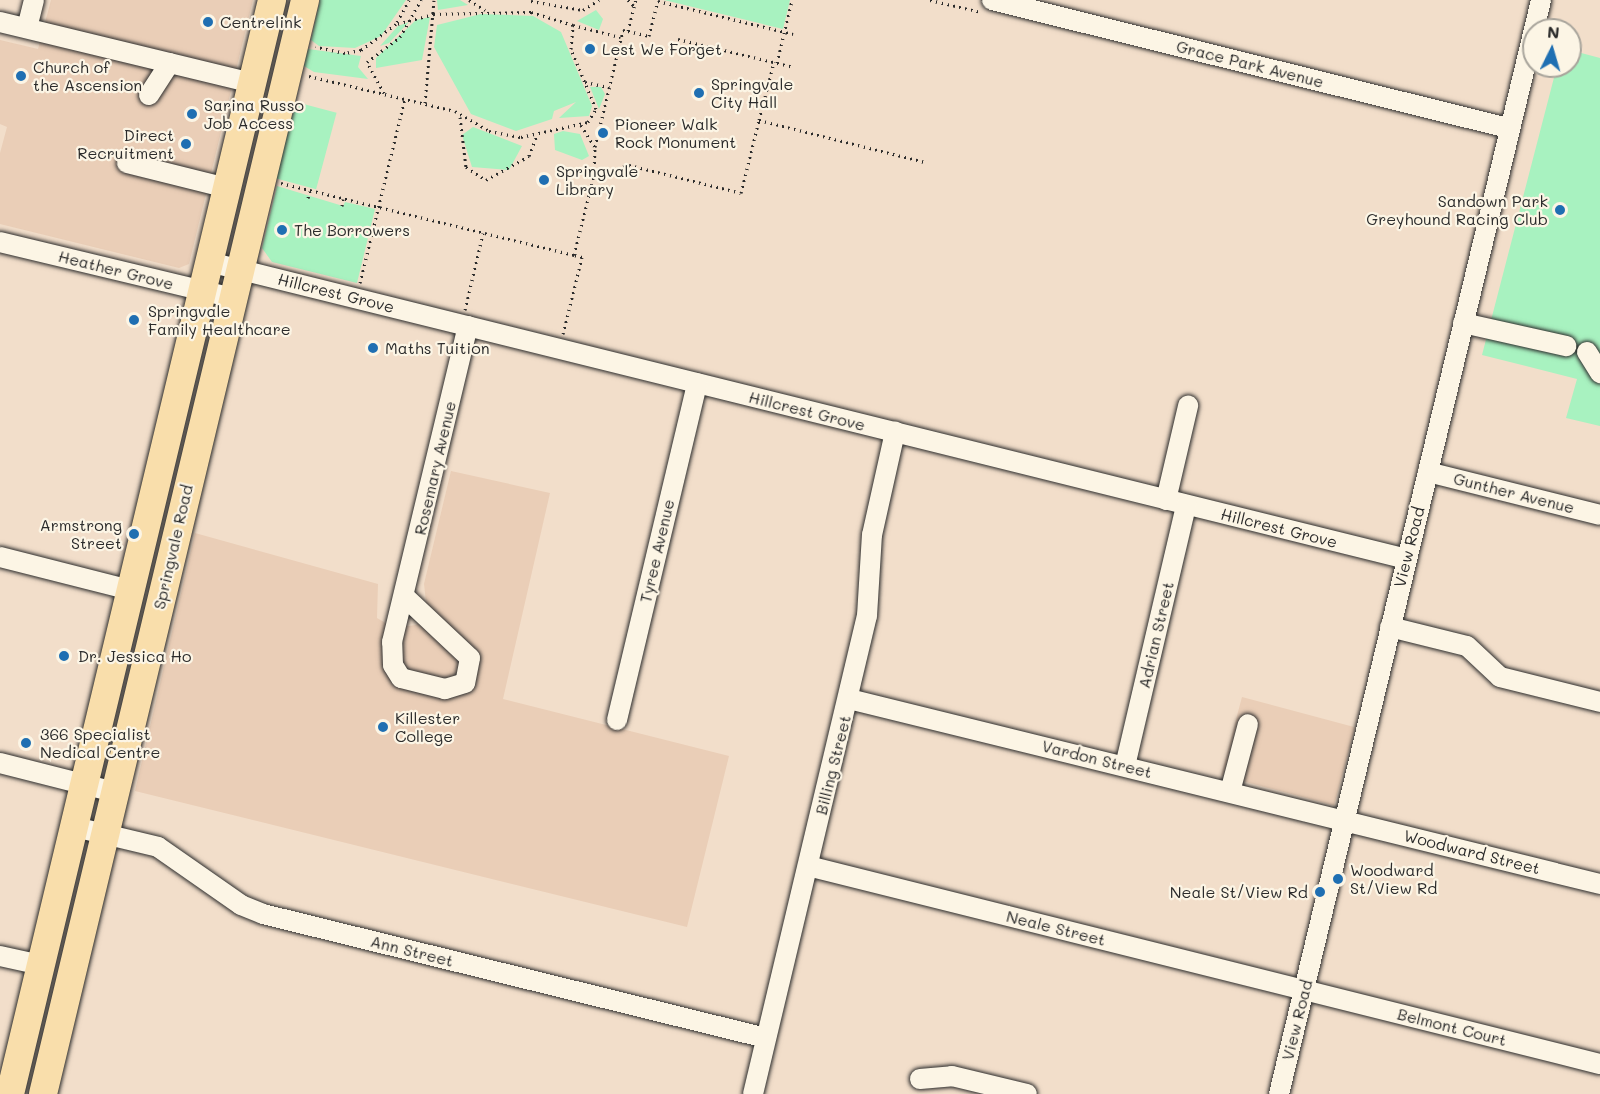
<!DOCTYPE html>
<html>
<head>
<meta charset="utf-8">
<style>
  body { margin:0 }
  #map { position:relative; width:1600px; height:1094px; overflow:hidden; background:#f2deca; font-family:Mali,sans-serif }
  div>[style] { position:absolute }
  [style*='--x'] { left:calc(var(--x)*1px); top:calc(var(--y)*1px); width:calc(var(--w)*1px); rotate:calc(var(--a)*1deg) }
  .built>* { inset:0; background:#eaceb7; transform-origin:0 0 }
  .green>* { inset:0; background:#a8f2c0; transform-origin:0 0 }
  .path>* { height:3px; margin-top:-1.5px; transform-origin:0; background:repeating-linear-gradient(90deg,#2b2b2b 0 1.5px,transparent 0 6px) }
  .roads { filter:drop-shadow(0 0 2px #2b2b2b) drop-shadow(0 0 2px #2b2b2b) }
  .minor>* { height:20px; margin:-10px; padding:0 10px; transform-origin:10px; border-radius:10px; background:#fcf5e5 }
  .highway>* { height:28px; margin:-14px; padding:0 14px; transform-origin:14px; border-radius:14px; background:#f9deab }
  .dots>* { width:16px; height:16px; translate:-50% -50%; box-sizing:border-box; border:3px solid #fcf5e5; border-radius:50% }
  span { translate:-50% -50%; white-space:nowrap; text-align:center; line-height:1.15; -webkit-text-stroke:4.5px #fcf5e5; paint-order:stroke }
  .poi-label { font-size:16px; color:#2b2b2b }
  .left { translate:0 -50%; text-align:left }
  .right { translate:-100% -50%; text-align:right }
  .street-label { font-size:16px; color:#2b2b2b }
  .north { position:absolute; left:1522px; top:18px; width:60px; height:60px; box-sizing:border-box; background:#fcf5e5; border:2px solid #a8a49b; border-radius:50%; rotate:5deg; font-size:16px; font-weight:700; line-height:24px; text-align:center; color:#2b2b2b }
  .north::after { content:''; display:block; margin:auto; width:21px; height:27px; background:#1f6fb2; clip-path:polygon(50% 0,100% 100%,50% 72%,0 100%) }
</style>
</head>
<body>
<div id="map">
  <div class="built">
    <i style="clip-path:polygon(51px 0,253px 0,189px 264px,179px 268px,0 224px,0 153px,7px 127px,0 124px,0 40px,38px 49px)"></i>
    <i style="clip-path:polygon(451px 471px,550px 493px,503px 699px,729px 756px,687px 927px,135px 791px,195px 533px,378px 584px,377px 618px,394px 628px,416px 625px,427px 611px,424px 584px)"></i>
    <i style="left:1242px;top:697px;width:117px;height:81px;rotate:15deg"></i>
  </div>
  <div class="green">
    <i style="clip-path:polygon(320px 0,406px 0,381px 36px,355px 48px,319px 46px,311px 40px)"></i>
    <i style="clip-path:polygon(437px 0,460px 0,468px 5px,438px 10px)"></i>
    <i style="clip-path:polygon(664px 0,790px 0,783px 29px)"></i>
    <i style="clip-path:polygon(596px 10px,603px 19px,599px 30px,577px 21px)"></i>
    <i style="clip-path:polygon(481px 14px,533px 16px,561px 32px,592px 106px,589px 116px,559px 118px,576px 102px,554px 111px,552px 119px,516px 131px,471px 114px,434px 47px,437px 25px)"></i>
    <i style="clip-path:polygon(430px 17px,422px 60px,376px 68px,376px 58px,416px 20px)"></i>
    <i style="clip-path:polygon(409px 22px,389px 43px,380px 46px,398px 26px)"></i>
    <i style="clip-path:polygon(308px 49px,361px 56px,358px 67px,368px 79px,314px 72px,304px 66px)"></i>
    <i style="clip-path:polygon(1570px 50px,1600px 58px,1600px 426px,1566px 418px,1577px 379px,1482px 355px,1557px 66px,1570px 66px)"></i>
    <i style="clip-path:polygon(590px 87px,601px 87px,605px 94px,599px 109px)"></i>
    <i style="left:296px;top:102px;width:42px;height:79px;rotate:15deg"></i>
    <i style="clip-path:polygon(473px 127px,522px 146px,509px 170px,472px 167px,462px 135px)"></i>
    <i style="clip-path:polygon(563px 131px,580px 134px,589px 156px,582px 160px,555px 150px,554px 134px)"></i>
    <i style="clip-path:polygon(277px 186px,343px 206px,345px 202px,375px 209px,357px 283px,272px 262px,262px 248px)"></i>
  </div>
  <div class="path">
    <i style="--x:469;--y:0;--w:19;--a:32"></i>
    <i style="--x:628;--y:0;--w:8;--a:45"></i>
    <i style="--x:930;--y:0;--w:52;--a:13.2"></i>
    <i style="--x:531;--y:1;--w:53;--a:9.8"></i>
    <i style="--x:583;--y:10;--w:19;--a:-32"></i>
    <i style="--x:397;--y:22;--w:25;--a:-61"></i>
    <i style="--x:573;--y:25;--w:49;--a:14.3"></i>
    <i style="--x:628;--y:31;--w:22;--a:13"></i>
    <i style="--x:649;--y:36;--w:36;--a:-76"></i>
    <i style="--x:658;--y:1;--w:139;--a:13.7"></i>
    <i style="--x:678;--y:39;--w:119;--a:13.6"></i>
    <i style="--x:777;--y:63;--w:65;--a:-76.6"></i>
    <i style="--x:309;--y:76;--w:150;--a:13.5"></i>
    <i style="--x:455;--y:111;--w:39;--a:30"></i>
    <i style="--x:489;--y:131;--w:33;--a:11"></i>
    <i style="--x:521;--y:137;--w:69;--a:-12.6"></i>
    <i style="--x:588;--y:122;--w:15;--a:-58"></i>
    <i style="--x:596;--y:109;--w:65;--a:-112.6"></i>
    <i style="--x:571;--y:49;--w:24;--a:-85"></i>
    <i style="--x:573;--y:25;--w:44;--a:-162.8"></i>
    <i style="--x:531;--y:12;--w:97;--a:178.8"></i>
    <i style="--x:434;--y:14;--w:39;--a:165"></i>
    <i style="--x:396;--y:24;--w:44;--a:143.4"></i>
    <i style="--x:361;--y:50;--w:16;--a:169"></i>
    <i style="--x:345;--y:53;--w:30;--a:-168"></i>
    <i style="--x:585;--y:82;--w:25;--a:12"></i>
    <i style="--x:384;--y:93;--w:35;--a:-119"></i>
    <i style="--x:367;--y:62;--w:41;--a:-37.1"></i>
    <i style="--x:400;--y:37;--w:43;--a:-60.4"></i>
    <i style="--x:425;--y:103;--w:103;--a:-85"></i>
    <i style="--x:460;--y:117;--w:50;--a:83.2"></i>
    <i style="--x:466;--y:167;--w:24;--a:33"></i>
    <i style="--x:486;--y:180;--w:49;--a:-29.2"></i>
    <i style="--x:529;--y:156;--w:22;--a:-69"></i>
    <i style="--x:759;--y:120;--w:60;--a:-75.5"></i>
    <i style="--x:581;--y:125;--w:25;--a:58"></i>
    <i style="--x:594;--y:175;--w:28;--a:-88"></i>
    <i style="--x:595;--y:147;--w:120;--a:-76.5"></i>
    <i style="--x:623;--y:30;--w:5;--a:11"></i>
    <i style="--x:628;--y:31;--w:32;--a:-76"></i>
    <i style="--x:281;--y:183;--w:302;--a:13.8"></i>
    <i style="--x:308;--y:198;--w:7;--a:-74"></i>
    <i style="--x:342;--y:206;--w:7;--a:-82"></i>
    <i style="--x:360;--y:283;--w:190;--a:-76.3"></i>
    <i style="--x:465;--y:310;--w:79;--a:-76.8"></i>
    <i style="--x:563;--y:334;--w:79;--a:-76.1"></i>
    <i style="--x:582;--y:257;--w:8;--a:-166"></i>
    <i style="--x:574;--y:255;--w:82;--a:-76"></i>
    <i style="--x:594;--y:175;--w:36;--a:-16"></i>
    <i style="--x:629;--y:165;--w:115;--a:14"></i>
    <i style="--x:741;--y:193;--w:75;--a:-76.1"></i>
    <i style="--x:759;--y:120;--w:171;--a:14.2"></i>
  </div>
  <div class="roads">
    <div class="minor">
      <i style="--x:992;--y:0;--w:532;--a:13.93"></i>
      <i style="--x:0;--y:22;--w:259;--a:13.6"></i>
      <i style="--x:27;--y:28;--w:29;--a:-76"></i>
      <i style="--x:149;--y:95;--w:38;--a:-57"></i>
      <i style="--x:127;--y:163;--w:103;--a:14"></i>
      <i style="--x:0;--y:242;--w:240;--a:13.5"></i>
      <i style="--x:209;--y:262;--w:1233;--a:13.93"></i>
      <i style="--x:1463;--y:323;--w:106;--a:12.6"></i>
      <i style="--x:1587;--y:352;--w:25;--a:58"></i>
      <i style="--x:1428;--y:472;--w:177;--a:14"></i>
      <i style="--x:1166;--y:500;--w:97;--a:-76.8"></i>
      <i style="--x:0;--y:557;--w:134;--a:14.2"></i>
      <i style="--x:405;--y:597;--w:89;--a:43.2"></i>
      <i style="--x:470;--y:658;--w:25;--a:101"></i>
      <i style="--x:465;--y:683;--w:21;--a:163"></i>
      <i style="--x:445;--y:689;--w:45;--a:-166"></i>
      <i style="--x:401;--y:678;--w:15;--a:-122"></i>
      <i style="--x:393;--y:665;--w:23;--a:-92"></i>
      <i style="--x:392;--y:642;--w:325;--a:-76.5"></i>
      <i style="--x:1390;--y:627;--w:79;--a:13.9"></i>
      <i style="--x:1467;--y:646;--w:45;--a:43.2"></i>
      <i style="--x:1500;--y:677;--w:103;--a:14"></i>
      <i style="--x:849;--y:699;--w:773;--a:13.84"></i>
      <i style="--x:617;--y:720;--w:346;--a:-76.6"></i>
      <i style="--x:0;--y:763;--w:119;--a:14.2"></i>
      <i style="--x:1125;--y:766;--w:268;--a:-76.8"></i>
      <i style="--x:1230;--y:792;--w:70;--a:-75.2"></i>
      <i style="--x:75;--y:827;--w:85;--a:13.5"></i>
      <i style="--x:158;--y:847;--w:101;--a:34.9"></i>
      <i style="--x:241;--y:905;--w:24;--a:22"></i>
      <i style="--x:263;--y:914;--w:518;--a:13.85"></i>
      <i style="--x:808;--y:866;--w:816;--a:14.04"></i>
      <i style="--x:0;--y:956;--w:42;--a:12.4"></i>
      <i style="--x:920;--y:1079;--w:32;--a:-5"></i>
      <i style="--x:952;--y:1076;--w:77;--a:13.5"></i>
      <i style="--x:753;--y:1094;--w:491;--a:-76.6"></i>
      <i style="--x:867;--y:616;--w:81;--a:-86.5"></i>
      <i style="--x:872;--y:535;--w:106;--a:-77.4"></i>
      <i style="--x:1279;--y:1094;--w:1125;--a:-76.53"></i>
    </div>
    <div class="highway">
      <i style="--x:10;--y:1094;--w:1125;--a:-76.53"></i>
      <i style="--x:43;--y:1094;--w:1125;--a:-76.53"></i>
    </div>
  </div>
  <div class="dots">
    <i style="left:208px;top:22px;background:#1f6fb2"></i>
    <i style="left:590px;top:49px;background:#1f6fb2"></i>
    <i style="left:21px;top:76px;background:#1f6fb2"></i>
    <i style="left:699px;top:93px;background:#1f6fb2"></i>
    <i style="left:192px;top:114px;background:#1f6fb2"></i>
    <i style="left:603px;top:133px;background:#1f6fb2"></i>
    <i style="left:186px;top:144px;background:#1f6fb2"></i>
    <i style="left:544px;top:180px;background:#1f6fb2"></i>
    <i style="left:1560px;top:210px;background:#1f6fb2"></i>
    <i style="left:282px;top:230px;background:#1f6fb2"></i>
    <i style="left:134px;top:320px;background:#1f6fb2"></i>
    <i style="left:373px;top:348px;background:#1f6fb2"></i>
    <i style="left:134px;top:534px;background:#1f6fb2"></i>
    <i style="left:64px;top:656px;background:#1f6fb2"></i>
    <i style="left:383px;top:727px;background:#1f6fb2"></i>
    <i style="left:26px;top:743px;background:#1f6fb2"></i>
    <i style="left:1338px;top:879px;background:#1f6fb2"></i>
    <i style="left:1320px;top:892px;background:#1f6fb2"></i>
  </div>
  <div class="poi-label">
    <span class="left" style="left:220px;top:22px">Centrelink</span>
    <span class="left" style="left:602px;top:49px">Lest We Forget</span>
    <span class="left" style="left:33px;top:76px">Church of<br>the Ascension</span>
    <span class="left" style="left:711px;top:93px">Springvale<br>City Hall</span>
    <span class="left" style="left:204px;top:114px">Sarina Russo<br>Job Access</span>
    <span class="left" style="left:615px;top:133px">Pioneer Walk<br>Rock Monument</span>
    <span class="right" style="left:174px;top:144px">Direct<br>Recruitment</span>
    <span class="left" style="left:556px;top:180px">Springvale<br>Library</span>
    <span class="right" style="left:1548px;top:210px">Sandown Park<br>Greyhound Racing Club</span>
    <span class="left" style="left:294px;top:230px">The Borrowers</span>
    <span class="left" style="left:148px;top:320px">Springvale<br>Family Healthcare</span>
    <span class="left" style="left:385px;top:348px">Maths Tuition</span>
    <span class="right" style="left:122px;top:534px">Armstrong<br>Street</span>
    <span class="left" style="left:78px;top:656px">Dr. Jessica Ho</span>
    <span class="left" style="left:395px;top:727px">Killester<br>College</span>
    <span class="left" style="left:40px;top:743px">366 Specialist<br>Nedical Centre</span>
    <span class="left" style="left:1350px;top:879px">Woodward<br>St/View Rd</span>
    <span class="right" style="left:1308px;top:892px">Neale St/View Rd</span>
  </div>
  <div class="street-label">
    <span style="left:1250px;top:64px;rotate:14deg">Grace Park Avenue</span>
    <span style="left:116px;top:270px;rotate:14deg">Heather Grove</span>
    <span style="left:336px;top:293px;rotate:14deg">Hillcrest Grove</span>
    <span style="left:807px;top:411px;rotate:14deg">Hillcrest Grove</span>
    <span style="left:435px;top:468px;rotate:-77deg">Rosemary Avenue</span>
    <span style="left:1514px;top:493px;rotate:14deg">Gunther Avenue</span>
    <span style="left:1279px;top:528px;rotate:14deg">Hillcrest Grove</span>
    <span style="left:173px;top:547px;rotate:-77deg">Springvale Road</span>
    <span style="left:1409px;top:547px;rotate:-76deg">View Road</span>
    <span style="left:657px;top:551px;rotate:-77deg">Tyree Avenue</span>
    <span style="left:1156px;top:635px;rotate:-77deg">Adrian Street</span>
    <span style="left:1097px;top:759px;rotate:14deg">Vardon Street</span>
    <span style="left:833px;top:765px;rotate:-76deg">Billing Street</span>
    <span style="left:1472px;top:852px;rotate:14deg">Woodward Street</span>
    <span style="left:1056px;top:928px;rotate:14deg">Neale Street</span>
    <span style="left:412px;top:951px;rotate:14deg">Ann Street</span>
    <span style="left:1297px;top:1020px;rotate:-76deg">View Road</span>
    <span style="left:1452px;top:1027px;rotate:14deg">Belmont Court</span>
  </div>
  <div class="north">N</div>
</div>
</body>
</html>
